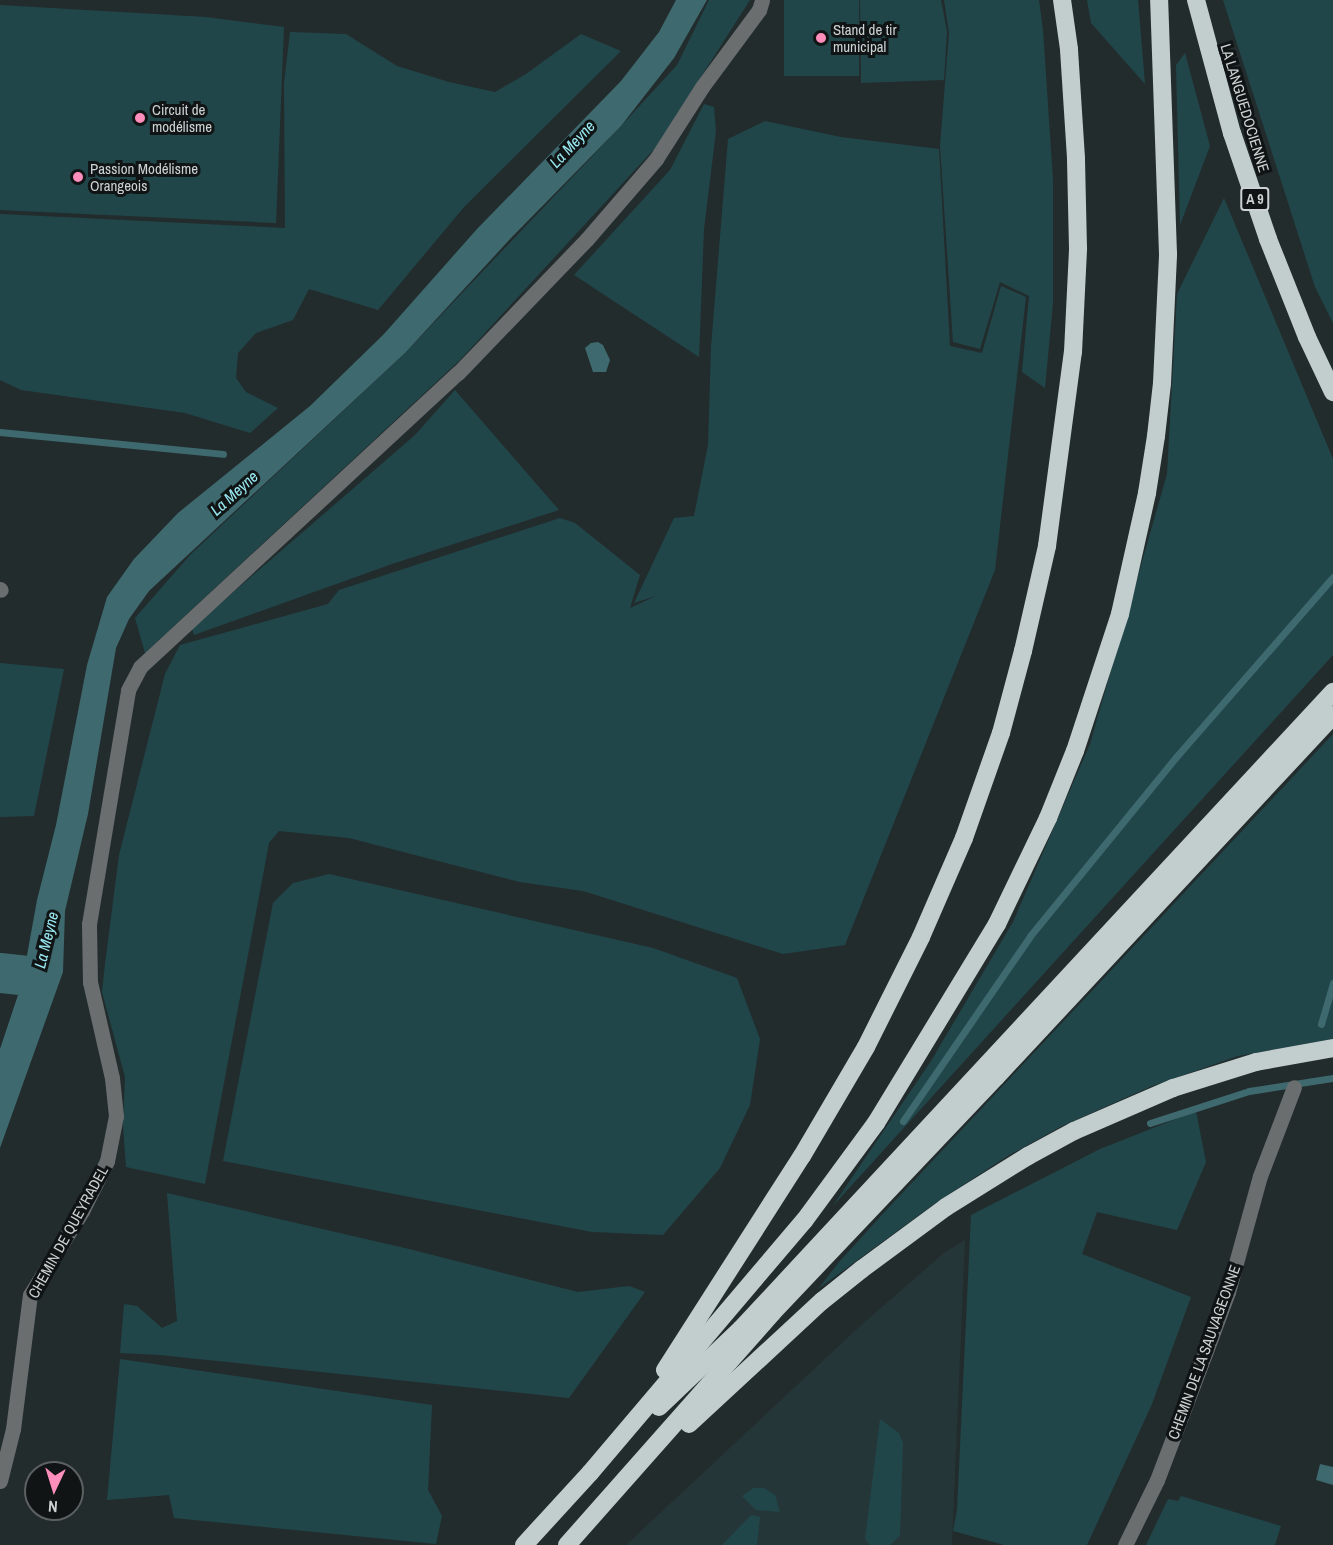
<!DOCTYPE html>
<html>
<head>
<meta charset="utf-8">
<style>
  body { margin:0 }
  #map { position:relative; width:1333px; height:1545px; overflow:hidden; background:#232c2d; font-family:"Archivo Narrow",sans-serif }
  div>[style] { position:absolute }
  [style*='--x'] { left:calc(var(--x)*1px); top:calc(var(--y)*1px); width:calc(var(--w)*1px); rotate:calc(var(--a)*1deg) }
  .built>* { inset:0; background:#253638 }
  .green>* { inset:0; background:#21464a; transform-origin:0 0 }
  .water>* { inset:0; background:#3e696e }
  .stream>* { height:7px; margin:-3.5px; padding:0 3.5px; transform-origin:3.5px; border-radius:3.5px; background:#3e696e }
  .river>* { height:40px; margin:-20px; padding:0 20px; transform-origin:20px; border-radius:20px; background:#3e696e }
  .minor>* { height:15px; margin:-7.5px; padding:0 7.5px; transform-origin:7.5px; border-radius:7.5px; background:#6a6e6f }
  .highway>* { height:18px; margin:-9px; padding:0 9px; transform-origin:9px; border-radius:9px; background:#c2cdce }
  .dots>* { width:16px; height:16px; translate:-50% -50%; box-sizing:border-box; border:3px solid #101414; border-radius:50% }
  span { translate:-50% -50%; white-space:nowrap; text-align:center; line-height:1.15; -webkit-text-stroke:6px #101414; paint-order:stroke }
  .shield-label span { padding:2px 4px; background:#101414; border:2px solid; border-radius:4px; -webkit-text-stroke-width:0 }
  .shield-label { font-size:14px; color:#cdd2d3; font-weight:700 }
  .poi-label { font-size:15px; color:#cdd2d3 }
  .left { translate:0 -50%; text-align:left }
  .street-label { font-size:15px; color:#cdd2d3 }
  .water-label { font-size:16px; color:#99e9f2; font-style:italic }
  .north { position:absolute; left:24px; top:1461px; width:60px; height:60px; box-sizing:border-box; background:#101414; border:2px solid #5c6060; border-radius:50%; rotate:184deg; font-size:16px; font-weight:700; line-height:24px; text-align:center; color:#cdd2d3 }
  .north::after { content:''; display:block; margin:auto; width:21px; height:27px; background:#fe8ebc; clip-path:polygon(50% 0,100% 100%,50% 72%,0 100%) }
</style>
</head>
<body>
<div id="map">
  <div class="built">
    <i style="clip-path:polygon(965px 1240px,952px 1545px,626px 1545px,859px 1327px,945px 1252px)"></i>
  </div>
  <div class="green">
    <i style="clip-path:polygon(709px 0,750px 0,657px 146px,460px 360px,145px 653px,135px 618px,191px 554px,405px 353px,621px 126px,677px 65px)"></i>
    <i style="left:784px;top:0;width:75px;height:76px"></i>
    <i style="clip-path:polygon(860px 0,941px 0,947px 31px,944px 80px,861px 83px)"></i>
    <i style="clip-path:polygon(944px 0,1039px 0,1043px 30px,1053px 180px,1053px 303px,1045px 388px,1022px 372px,1029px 296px,1000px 282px,980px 349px,953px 342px,940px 146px,949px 33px)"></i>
    <i style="clip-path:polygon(1087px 0,1138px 0,1145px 84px,1091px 23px)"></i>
    <i style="clip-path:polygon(1223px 0,1333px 0,1333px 323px,1315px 287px)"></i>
    <i style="clip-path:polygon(0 5px,206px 17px,284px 27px,276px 223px,0 210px)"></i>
    <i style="clip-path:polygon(290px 32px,346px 34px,397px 66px,449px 82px,495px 92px,526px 74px,581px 34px,621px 51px,464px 207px,378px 310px,309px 289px,293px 320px,256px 333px,238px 353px,236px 378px,246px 392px,278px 408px,250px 433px,185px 413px,21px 390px,0 380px,0 214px,285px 228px,284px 83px)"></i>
    <i style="clip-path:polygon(1185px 53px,1210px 146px,1180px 225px,1176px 65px)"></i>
    <i style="clip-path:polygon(704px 104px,714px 107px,716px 131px,704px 229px,699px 357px,574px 275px,670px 170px)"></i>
    <i style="clip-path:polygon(765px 121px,841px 137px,939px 149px,950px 346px,982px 353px,1001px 286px,1026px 297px,995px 570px,845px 945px,783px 954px,583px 891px,520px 882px,349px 838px,279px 831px,269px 843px,205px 1184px,126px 1167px,123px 1126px,125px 1077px,102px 992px,105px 964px,119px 855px,165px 674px,180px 645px,328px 604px,339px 590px,560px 518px,575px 523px,640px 575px,630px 608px,656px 596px,634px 603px,674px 518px,694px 516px,708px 445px,711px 347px,728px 139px)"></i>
    <i style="clip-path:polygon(1224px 198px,1333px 459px,1333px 655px,832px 1207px,931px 1061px,1013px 922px,1090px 744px,1167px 474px,1177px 294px)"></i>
    <i style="clip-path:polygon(455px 390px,559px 510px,392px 564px,194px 635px,192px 628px,415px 435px)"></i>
    <i style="clip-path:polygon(0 663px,64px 669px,34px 816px,0 817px)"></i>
    <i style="clip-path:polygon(1333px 734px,1333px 1039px,1238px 1056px,1152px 1086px,1062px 1126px,1006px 1157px,934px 1204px,818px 1289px,839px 1262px,891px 1205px)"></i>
    <i style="clip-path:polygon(329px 874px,653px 948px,737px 978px,760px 1039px,750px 1105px,720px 1168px,663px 1235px,592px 1232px,223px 1161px,273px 903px,293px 883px)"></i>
    <i style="clip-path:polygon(1196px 1111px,1206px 1162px,1177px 1230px,1097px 1212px,1082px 1254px,1191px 1297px,1152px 1404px,1087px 1545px,1004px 1545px,953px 1531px,957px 1510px,971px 1215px,1100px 1149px)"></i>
    <i style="clip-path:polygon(167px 1193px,409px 1249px,578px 1292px,629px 1286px,645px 1292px,569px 1398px,160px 1355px,120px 1353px,124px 1304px,137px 1306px,162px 1328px,177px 1321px)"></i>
    <i style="clip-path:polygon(120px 1359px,432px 1405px,428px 1490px,442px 1516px,436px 1544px,174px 1518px,169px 1495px,107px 1500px)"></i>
    <i style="clip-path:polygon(880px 1419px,899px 1433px,903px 1443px,900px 1536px,890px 1545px,870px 1545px,865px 1539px)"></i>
    <i style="clip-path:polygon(753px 1488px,764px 1488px,775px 1495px,780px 1512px,756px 1510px,742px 1496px)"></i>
    <i style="clip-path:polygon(1181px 1496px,1281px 1526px,1275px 1545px,1146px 1545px,1168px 1499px,1178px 1501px)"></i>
    <i style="clip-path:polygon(751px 1515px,760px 1517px,757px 1545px,722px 1545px)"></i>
  </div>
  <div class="water">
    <i style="clip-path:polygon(676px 0,707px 0,674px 58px,621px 126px,511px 238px,405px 353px,149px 591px,129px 619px,116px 648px,88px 814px,65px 911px,63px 972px,0 1148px,0 1049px,22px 983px,37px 900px,56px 825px,87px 665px,107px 597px,134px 559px,178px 513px,310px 406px,384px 334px,477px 229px,621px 81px,659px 32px)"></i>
    <i style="clip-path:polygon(598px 342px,603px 345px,610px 360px,606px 372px,593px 372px,585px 348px,591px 343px)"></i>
    <i style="clip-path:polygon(1320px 1464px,1333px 1467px,1333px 1485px,1316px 1480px)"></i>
  </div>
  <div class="stream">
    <i style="--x:0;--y:432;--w:224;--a:5.6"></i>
    <i style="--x:1321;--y:1024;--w:43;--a:-73.7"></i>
    <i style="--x:903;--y:1121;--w:224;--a:-55.5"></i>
    <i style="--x:1030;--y:936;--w:231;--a:-50.8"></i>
    <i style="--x:1176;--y:757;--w:239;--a:-48.9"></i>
    <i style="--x:1150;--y:1123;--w:104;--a:-17.9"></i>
    <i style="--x:1249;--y:1091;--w:85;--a:-8.8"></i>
  </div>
  <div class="river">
    <i style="--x:0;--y:973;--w:37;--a:6"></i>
  </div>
  <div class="minor">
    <i style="--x:0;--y:589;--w:1;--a:45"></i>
    <i style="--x:0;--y:1481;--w:54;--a:-76"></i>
    <i style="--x:13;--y:1429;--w:135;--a:-82.8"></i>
    <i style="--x:30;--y:1295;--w:99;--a:-58.2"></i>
    <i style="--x:82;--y:1211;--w:56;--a:-63.4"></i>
    <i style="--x:107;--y:1161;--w:46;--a:-78.7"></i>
    <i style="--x:116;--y:1116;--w:38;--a:-96"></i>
    <i style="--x:112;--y:1078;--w:98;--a:-102.9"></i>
    <i style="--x:90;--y:982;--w:58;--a:-91"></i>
    <i style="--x:89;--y:924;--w:237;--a:-80.5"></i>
    <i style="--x:128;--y:690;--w:26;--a:-62"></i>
    <i style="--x:140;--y:667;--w:433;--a:-42.8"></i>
    <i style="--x:458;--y:373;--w:186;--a:-46.1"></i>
    <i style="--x:587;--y:239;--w:106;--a:-49.2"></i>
    <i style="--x:656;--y:159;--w:85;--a:-57.4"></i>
    <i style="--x:702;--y:87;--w:96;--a:-53.5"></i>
    <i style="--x:759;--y:10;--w:10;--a:-73"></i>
    <i style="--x:1125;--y:1545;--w:72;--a:-63.8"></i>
    <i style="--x:1157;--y:1480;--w:155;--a:-69.2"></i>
    <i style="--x:1212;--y:1335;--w:46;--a:-69.6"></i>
    <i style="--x:1228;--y:1292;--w:120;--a:-74.6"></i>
    <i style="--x:1260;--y:1176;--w:95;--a:-69.1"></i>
  </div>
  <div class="highway">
    <i style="--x:1196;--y:0;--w:138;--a:74.9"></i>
    <i style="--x:1232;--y:133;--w:112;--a:71.2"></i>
    <i style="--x:1268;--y:239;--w:105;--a:68.3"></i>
    <i style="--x:1307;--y:337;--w:61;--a:64.7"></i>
    <i style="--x:665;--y:1370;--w:254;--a:-57.4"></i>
    <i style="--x:802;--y:1156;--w:126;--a:-59.6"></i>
    <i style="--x:866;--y:1047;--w:123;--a:-63.4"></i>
    <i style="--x:921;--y:937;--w:108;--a:-66.5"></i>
    <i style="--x:964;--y:838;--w:111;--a:-70.6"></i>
    <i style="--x:1001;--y:733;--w:85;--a:-75"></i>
    <i style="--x:1023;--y:651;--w:108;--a:-77.1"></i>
    <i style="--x:1047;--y:546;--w:196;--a:-82.4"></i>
    <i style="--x:1073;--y:352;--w:104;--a:-87.2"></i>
    <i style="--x:1078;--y:248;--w:90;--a:-91.3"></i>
    <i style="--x:1076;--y:158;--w:109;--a:-93.7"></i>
    <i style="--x:1069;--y:49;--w:49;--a:-98.1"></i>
    <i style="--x:659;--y:1407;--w:113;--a:-43.6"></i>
    <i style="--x:741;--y:1329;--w:870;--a:-47.1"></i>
    <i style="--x:689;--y:1424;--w:181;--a:-42.8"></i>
    <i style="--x:822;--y:1301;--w:51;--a:-38.7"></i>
    <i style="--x:862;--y:1269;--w:104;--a:-36.4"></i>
    <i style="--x:946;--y:1207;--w:97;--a:-31.9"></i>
    <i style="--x:1028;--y:1156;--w:52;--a:-28.5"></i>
    <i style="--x:1074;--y:1131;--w:108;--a:-23.5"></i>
    <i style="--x:1173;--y:1088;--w:87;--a:-17.4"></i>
    <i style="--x:1256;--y:1062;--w:78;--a:-10.3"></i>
    <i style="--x:524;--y:1545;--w:98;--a:-47.5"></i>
    <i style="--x:590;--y:1473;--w:331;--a:-49.7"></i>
    <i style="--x:804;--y:1221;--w:122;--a:-53.7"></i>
    <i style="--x:876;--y:1123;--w:233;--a:-58.7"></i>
    <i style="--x:997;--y:924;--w:118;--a:-64.3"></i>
    <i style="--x:1048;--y:818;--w:72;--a:-68.1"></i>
    <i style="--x:1075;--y:751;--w:144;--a:-71.8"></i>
    <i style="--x:1120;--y:614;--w:124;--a:-77.4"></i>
    <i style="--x:1147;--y:493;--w:58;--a:-81"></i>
    <i style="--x:1156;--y:436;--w:53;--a:-83.5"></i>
    <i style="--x:1162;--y:383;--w:129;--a:-87.3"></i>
    <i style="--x:1168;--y:254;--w:254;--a:-92"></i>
    <i style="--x:567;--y:1545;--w:310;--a:-48.5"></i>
    <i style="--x:772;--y:1313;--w:325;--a:-46.5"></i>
    <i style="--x:996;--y:1077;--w:495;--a:-47"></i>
  </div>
  <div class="dots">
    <i style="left:821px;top:38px;background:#fe8ebc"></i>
    <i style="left:140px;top:118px;background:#fe8ebc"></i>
    <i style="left:78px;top:177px;background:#fe8ebc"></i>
  </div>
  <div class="shield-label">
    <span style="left:1255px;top:199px">A 9</span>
  </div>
  <div class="poi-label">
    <span class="left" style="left:833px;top:38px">Stand de tir<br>municipal</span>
    <span class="left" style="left:152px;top:118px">Circuit de<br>modélisme</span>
    <span class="left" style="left:90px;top:177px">Passion Modélisme<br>Orangeois</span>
  </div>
  <div class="street-label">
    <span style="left:1245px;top:108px;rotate:73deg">LA LANGUEDOCIENNE</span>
    <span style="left:68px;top:1232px;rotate:-61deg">CHEMIN DE QUEYRADEL</span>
    <span style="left:1204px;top:1352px;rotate:-70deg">CHEMIN DE LA SAUVAGEONNE</span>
  </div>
  <div class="water-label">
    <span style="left:572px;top:144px;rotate:-47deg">La Meyne</span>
    <span style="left:234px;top:493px;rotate:-42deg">La Meyne</span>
    <span style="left:46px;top:940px;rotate:-76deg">La Meyne</span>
  </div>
  <div class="north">N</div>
</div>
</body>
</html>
